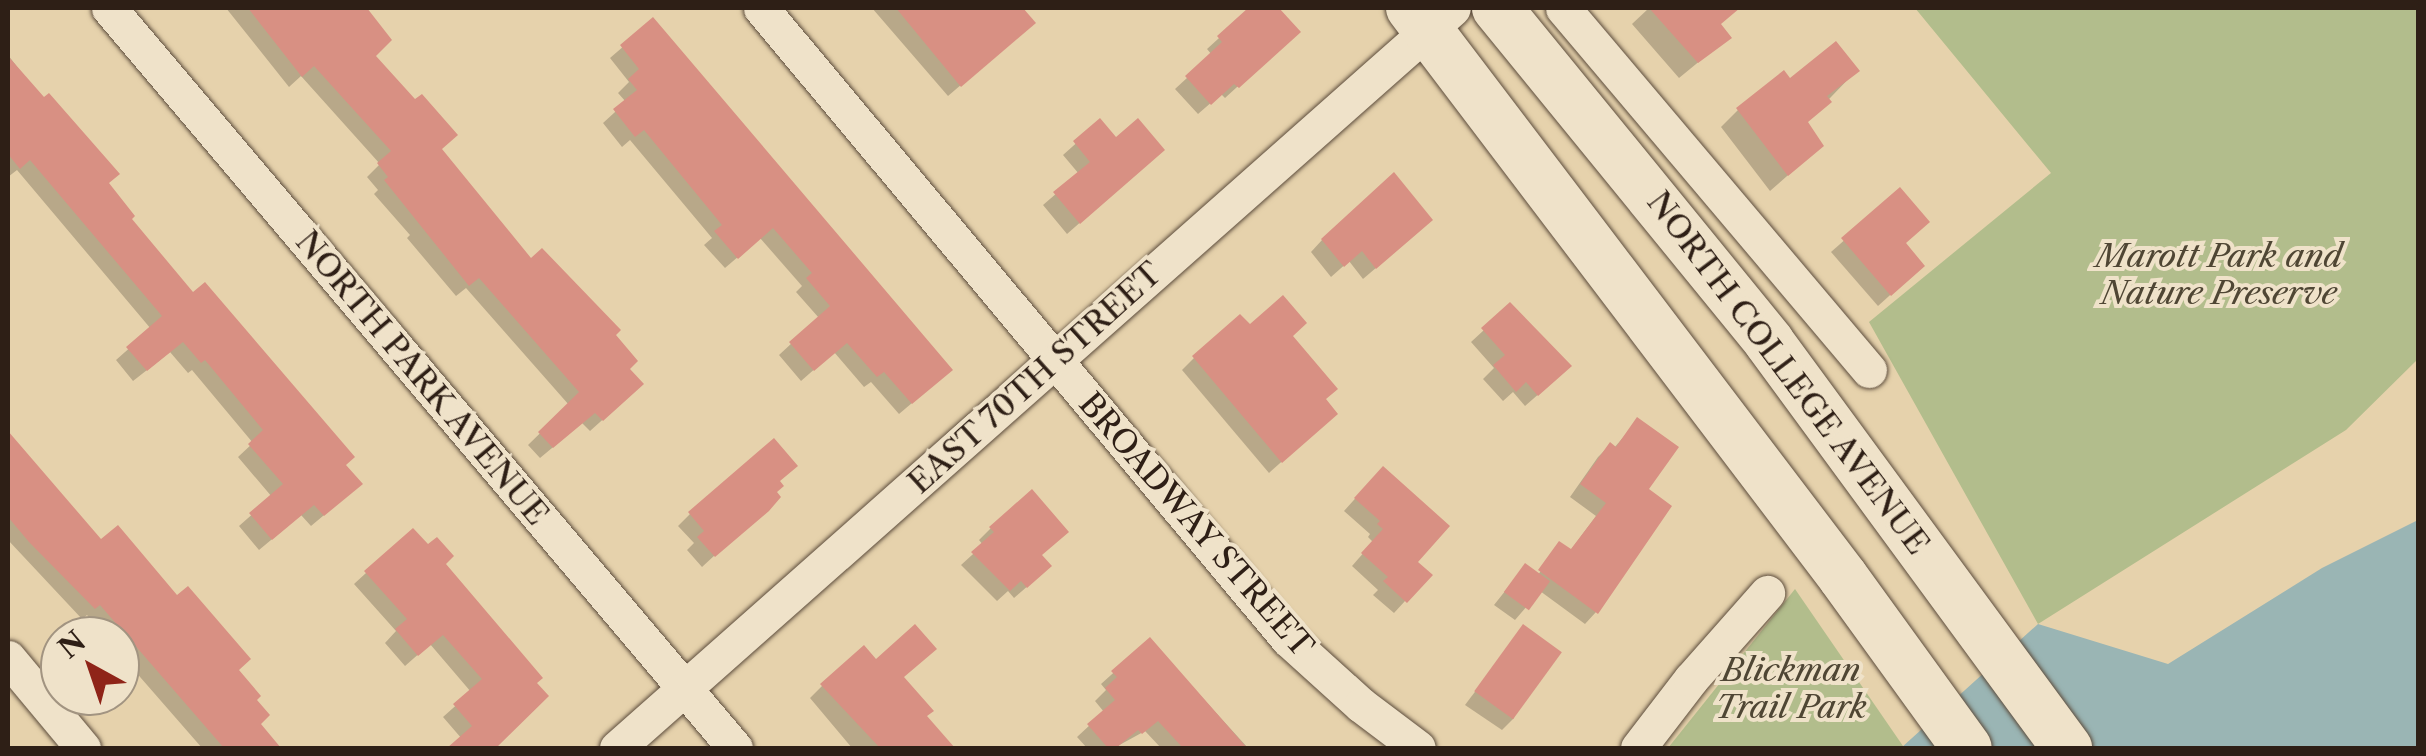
<!DOCTYPE html>
<html>
<head>
<meta charset="utf-8">
<style>
  body { margin:0 }
  #map { position:relative; width:2426px; height:756px; overflow:hidden; background:#e6d2ac; font-family:"Libre Caslon Text",serif }
  div>[style] { position:absolute }
  [style*='--x'] { left:calc(var(--x)*1px); top:calc(var(--y)*1px); width:calc(var(--w)*1px); rotate:calc(var(--a)*1deg) }
  .green>* { inset:0; background:#b2bd8c }
  .water>* { inset:0; background:#9ab5b4 }
  .shadow>* { inset:0; background:#0003 }
  .building>* { inset:0; background:#d89083; transform-origin:0 0 }
  .roads { filter:drop-shadow(0 0 2px #5c4c3c) drop-shadow(0 0 2px #5c4c3c) }
  .minor>* { height:35px; margin:-17.5px; padding:0 17.5px; transform-origin:17.5px; border-radius:17.5px; background:#efe2c9 }
  .secondary>* { height:50px; margin:-25px; padding:0 25px; transform-origin:25px; border-radius:25px; background:#efe2c9 }
  span { translate:-50% -50%; white-space:nowrap; text-align:center; line-height:1.15; -webkit-text-stroke:8px #efe2c9; paint-order:stroke }
  .park-label { font-size:32px; color:#4f4634; font-style:italic }
  .street-label { font-size:32px; color:#2e1f16 }
  .frame { position:absolute; inset:0; border:10px solid #2e1f16; pointer-events:none }
  .north { position:absolute; left:40px; top:616px; width:100px; height:100px; box-sizing:border-box; background:#efe2c9; border:2px solid #a29481; border-radius:50%; rotate:320deg; font-size:28px; font-weight:700; line-height:40px; text-align:center; color:#2e1f16 }
  .north::after { content:''; display:block; margin:auto; width:35px; height:45px; background:#8f2418; clip-path:polygon(50% 0,100% 100%,50% 72%,0 100%) }
</style>
</head>
<body>
<div id="map">
  <div class="green">
    <i style="clip-path:polygon(1915px 8px,2418px 8px,2418px 359px,2346px 430px,2038px 624px,1869px 322px,2051px 173px)"></i>
    <i style="clip-path:polygon(1795px 589px,1903px 746px,1668px 748px)"></i>
  </div>
  <div class="water">
    <i style="clip-path:polygon(2418px 520px,2418px 748px,1901px 748px,2038px 624px,2168px 664px,2322px 568px)"></i>
  </div>
  <div class="shadow">
    <i style="clip-path:polygon(226px 8px,363px 8px,377px 22px,373px 56px,439px 150px,531px 261px,612px 335px,627px 369px,629px 396px,590px 431px,582px 423px,540px 458px,528px 445px,569px 405px,466px 288px,456px 296px,407px 238px,410px 235px,374px 194px,378px 190px,367px 177px,380px 164px,301px 76px,289px 87px)"></i>
    <i style="clip-path:polygon(872px 8px,983px 8px,992px 18px,1005px 8px,1020px 8px,1033px 23px,948px 96px)"></i>
    <i style="clip-path:polygon(1252px 8px,1260px 16px,1275px 8px,1297px 32px,1225px 98px,1221px 94px,1198px 114px,1175px 89px,1212px 55px,1207px 49px)"></i>
    <i style="clip-path:polygon(1649px 8px,1736px 8px,1718px 25px,1729px 37px,1679px 78px,1632px 24px)"></i>
    <i style="clip-path:polygon(653px 21px,938px 381px,899px 414px,871px 382px,864px 387px,834px 352px,801px 381px,779px 355px,819px 318px,796px 292px,802px 286px,760px 238px,725px 268px,704px 245px,712px 238px,630px 140px,622px 147px,603px 123px,626px 102px,618px 93px,629px 82px,610px 58px)"></i>
    <i style="clip-path:polygon(8px 55px,107px 184px,128px 219px,343px 466px,348px 495px,311px 526px,301px 515px,259px 550px,239px 526px,272px 497px,238px 457px,253px 443px,192px 370px,188px 373px,170px 352px,133px 381px,116px 360px,151px 329px,17px 170px,8px 177px)"></i>
    <i style="clip-path:polygon(1856px 71px,1806px 123px,1821px 146px,1770px 191px,1721px 127px,1738px 110px,1790px 82px)"></i>
    <i style="clip-path:polygon(1100px 122px,1115px 140px,1150px 161px,1067px 234px,1043px 205px,1079px 174px,1063px 155px)"></i>
    <i style="clip-path:polygon(1900px 191px,1910px 277px,1878px 306px,1831px 252px)"></i>
    <i style="clip-path:polygon(1418px 232px,1363px 279px,1349px 261px,1331px 277px,1311px 252px,1322px 240px)"></i>
    <i style="clip-path:polygon(1510px 306px,1557px 378px,1525px 406px,1513px 392px,1503px 401px,1483px 379px,1494px 368px,1471px 342px)"></i>
    <i style="clip-path:polygon(1249px 328px,1290px 336px,1323px 400px,1323px 425px,1269px 473px,1182px 370px,1194px 358px)"></i>
    <i style="clip-path:polygon(1638px 420px,1645px 489px,1596px 612px,1585px 624px,1540px 591px,1515px 620px,1494px 605px,1525px 566px,1533px 582px,1553px 554px,1570px 551px,1596px 516px,1570px 497px,1598px 457px,1610px 445px,1614px 448px)"></i>
    <i style="clip-path:polygon(8px 434px,101px 543px,237px 670px,258px 724px,277px 748px,202px 748px,120px 654px,120px 636px,105px 636px,87px 615px,82px 619px,8px 540px)"></i>
    <i style="clip-path:polygon(1371px 481px,1415px 562px,1405px 601px,1394px 613px,1373px 595px,1378px 590px,1352px 566px,1373px 542px,1368px 537px,1370px 534px,1344px 511px)"></i>
    <i style="clip-path:polygon(778px 482px,766px 508px,702px 567px,687px 550px,694px 543px,678px 526px,690px 514px)"></i>
    <i style="clip-path:polygon(991px 528px,1040px 556px,1037px 578px,1014px 598px,1008px 591px,997px 601px,961px 565px,983px 545px,979px 540px)"></i>
    <i style="clip-path:polygon(443px 564px,545px 696px,491px 748px,451px 748px,462px 739px,443px 717px,471px 692px,430px 644px,405px 666px,385px 643px,396px 631px,354px 584px,366px 573px)"></i>
    <i style="clip-path:polygon(1523px 628px,1514px 718px,1502px 730px,1465px 705px)"></i>
    <i style="clip-path:polygon(1150px 640px,1248px 748px,1161px 748px,1145px 731px,1114px 748px,1087px 748px,1077px 737px,1104px 712px,1095px 701px,1106px 690px,1101px 684px)"></i>
    <i style="clip-path:polygon(876px 662px,902px 678px,924px 717px,951px 748px,852px 748px,810px 698px,822px 686px)"></i>
  </div>
  <div class="building">
    <i style="clip-path:polygon(248px 8px,367px 8px,392px 40px,376px 56px,415px 99px,422px 94px,458px 135px,442px 149px,531px 258px,542px 248px,621px 330px,616px 335px,638px 361px,630px 369px,644px 384px,603px 421px,595px 413px,553px 448px,538px 432px,579px 392px,479px 278px,469px 286px,384px 180px,388px 177px,377px 163px,391px 151px,314px 66px,302px 77px)"></i>
    <i style="clip-path:polygon(896px 8px,1023px 8px,1036px 23px,961px 87px)"></i>
    <i style="clip-path:polygon(1248px 8px,1279px 8px,1301px 32px,1239px 88px,1234px 84px,1211px 105px,1185px 76px,1222px 42px,1217px 36px)"></i>
    <i style="clip-path:polygon(1649px 8px,1740px 8px,1721px 24px,1732px 38px,1698px 63px)"></i>
    <i style="clip-path:polygon(653px 17px,953px 370px,912px 404px,884px 372px,877px 377px,847px 343px,814px 371px,789px 342px,830px 306px,806px 278px,812px 273px,773px 228px,738px 259px,714px 231px,722px 225px,644px 130px,635px 137px,613px 109px,637px 90px,628px 79px,639px 69px,620px 45px)"></i>
    <i style="clip-path:polygon(1836px 41px,1860px 71px,1827px 96px,1832px 102px,1808px 122px,1824px 146px,1788px 176px,1736px 108px,1784px 70px,1790px 78px)"></i>
    <i style="clip-path:polygon(8px 56px,44px 97px,49px 93px,120px 174px,109px 183px,135px 216px,132px 219px,193px 292px,205px 282px,355px 457px,346px 465px,363px 484px,324px 516px,314px 505px,272px 540px,249px 513px,283px 484px,248px 444px,263px 430px,205px 360px,201px 363px,183px 342px,147px 371px,126px 347px,162px 316px,30px 160px,20px 169px,8px 154px)"></i>
    <i style="clip-path:polygon(1100px 118px,1116px 137px,1138px 118px,1165px 150px,1080px 224px,1053px 192px,1090px 162px,1073px 141px)"></i>
    <i style="clip-path:polygon(1394px 172px,1433px 220px,1376px 269px,1362px 251px,1344px 267px,1321px 239px)"></i>
    <i style="clip-path:polygon(1900px 187px,1930px 222px,1906px 243px,1925px 266px,1891px 296px,1841px 238px)"></i>
    <i style="clip-path:polygon(1283px 295px,1307px 323px,1293px 336px,1338px 389px,1326px 399px,1338px 414px,1282px 463px,1192px 356px,1240px 314px,1250px 324px)"></i>
    <i style="clip-path:polygon(1510px 302px,1572px 366px,1538px 396px,1526px 382px,1516px 392px,1493px 365px,1505px 355px,1481px 328px)"></i>
    <i style="clip-path:polygon(1637px 417px,1679px 447px,1649px 489px,1672px 506px,1598px 614px,1538px 570px,1559px 541px,1571px 549px,1606px 503px,1580px 484px,1610px 442px,1616px 447px)"></i>
    <i style="clip-path:polygon(8px 431px,101px 539px,118px 525px,177px 595px,188px 586px,251px 659px,239px 670px,261px 696px,257px 700px,270px 715px,261px 724px,281px 748px,224px 748px,100px 605px,95px 609px,29px 542px,8px 517px)"></i>
    <i style="clip-path:polygon(774px 438px,798px 466px,780px 481px,784px 486px,777px 492px,781px 497px,769px 511px,715px 557px,697px 537px,704px 531px,688px 512px)"></i>
    <i style="clip-path:polygon(1383px 466px,1450px 526px,1418px 562px,1433px 575px,1407px 603px,1383px 581px,1388px 577px,1361px 553px,1383px 529px,1377px 524px,1380px 521px,1354px 498px)"></i>
    <i style="clip-path:polygon(1032px 489px,1069px 532px,1042px 555px,1052px 566px,1027px 588px,1021px 581px,1010px 591px,971px 552px,994px 532px,989px 527px)"></i>
    <i style="clip-path:polygon(413px 528px,428px 544px,437px 537px,454px 556px,446px 564px,543px 678px,537px 683px,549px 696px,496px 748px,447px 748px,472px 726px,453px 704px,482px 679px,443px 635px,418px 656px,395px 629px,407px 619px,364px 571px)"></i>
    <i style="left:1525px;top:563px;width:31px;height:36px;rotate:36deg"></i>
    <i style="clip-path:polygon(915px 624px,937px 649px,904px 677px,934px 711px,927px 716px,955px 748px,880px 748px,820px 684px,864px 645px,876px 659px)"></i>
    <i style="left:1523px;top:624px;width:48px;height:83px;rotate:36deg"></i>
    <i style="clip-path:polygon(1150px 637px,1247px 748px,1183px 748px,1158px 721px,1142px 734px,1138px 730px,1116px 748px,1108px 748px,1087px 724px,1115px 700px,1105px 688px,1117px 677px,1111px 671px)"></i>
  </div>
  <div class="roads">
    <div class="minor">
      <i style="--x:109;--y:8;--w:969;--a:49.77"></i>
      <i style="--x:761;--y:8;--w:822;--a:50.13"></i>
      <i style="--x:1288;--y:639;--w:98;--a:42.1"></i>
      <i style="--x:1361;--y:705;--w:71;--a:37"></i>
      <i style="--x:1563;--y:8;--w:474;--a:49.8"></i>
      <i style="--x:8;--y:658;--w:117;--a:50.2"></i>
      <i style="--x:617;--y:748;--w:1116;--a:-41.51"></i>
      <i style="--x:1638;--y:748;--w:87;--a:-52.5"></i>
      <i style="--x:1691;--y:679;--w:115;--a:-48.5"></i>
    </div>
    <div class="secondary">
      <i style="--x:1411;--y:8;--w:714;--a:52.79"></i>
      <i style="--x:1843;--y:577;--w:211;--a:54.1"></i>
      <i style="--x:1497;--y:8;--w:431;--a:50.8"></i>
      <i style="--x:1769;--y:342;--w:504;--a:53.72"></i>
    </div>
  </div>
  <div class="park-label">
    <span style="left:2219px;top:275px">Marott Park and<br>Nature Preserve</span>
    <span style="left:1791px;top:689px">Blickman<br>Trail Park</span>
  </div>
  <div class="street-label">
    <span style="left:1788px;top:373px;rotate:53deg">NORTH COLLEGE AVENUE</span>
    <span style="left:422px;top:378px;rotate:50deg">NORTH PARK AVENUE</span>
    <span style="left:1035px;top:378px;rotate:-42deg">EAST 70TH STREET</span>
    <span style="left:1196px;top:525px;rotate:49deg">BROADWAY STREET</span>
  </div>
  <div class="frame"></div>
  <div class="north">N</div>
</div>
</body>
</html>
